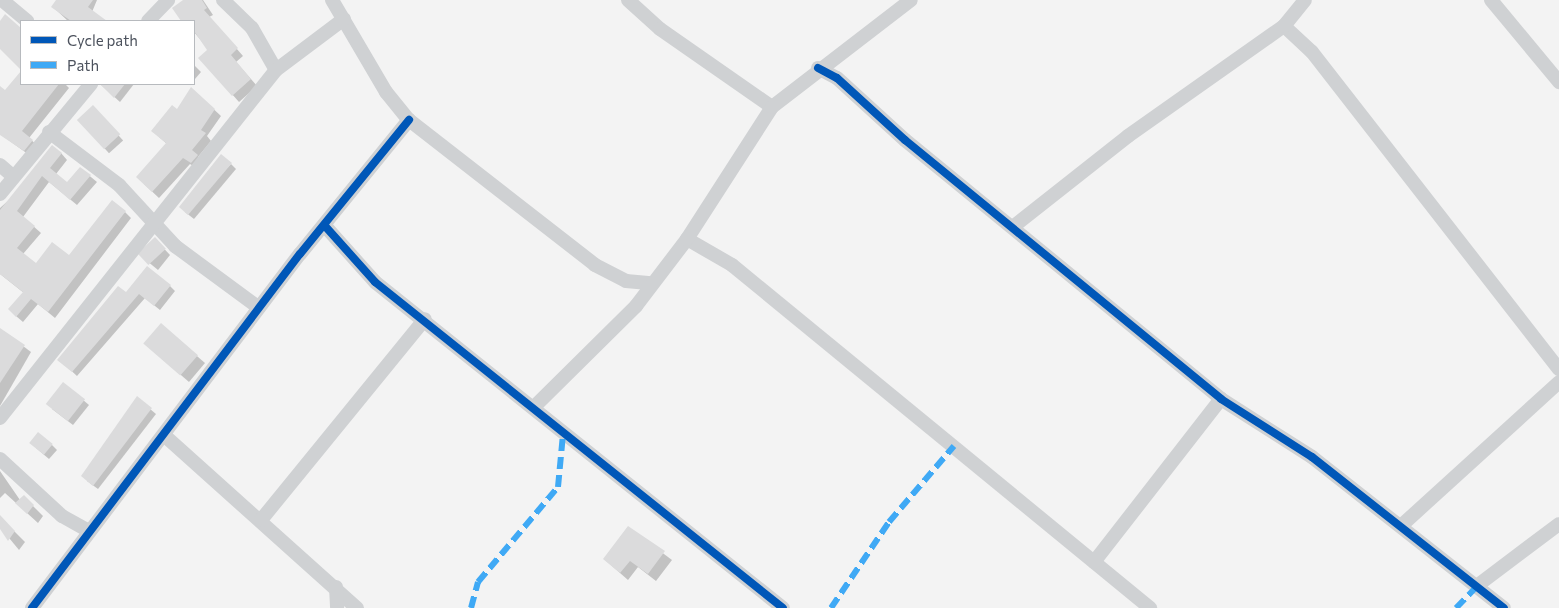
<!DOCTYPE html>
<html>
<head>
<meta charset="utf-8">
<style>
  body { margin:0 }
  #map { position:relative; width:1559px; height:608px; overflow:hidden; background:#f3f3f3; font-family:Commissioner,sans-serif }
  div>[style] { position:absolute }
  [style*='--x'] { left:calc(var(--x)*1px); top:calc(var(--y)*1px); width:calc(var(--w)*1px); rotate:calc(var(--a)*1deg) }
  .shadow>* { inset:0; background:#0003; transform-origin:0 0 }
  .building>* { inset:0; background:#dbdbdc; transform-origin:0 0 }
  .minor>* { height:14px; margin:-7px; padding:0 7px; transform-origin:7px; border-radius:7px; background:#cfd1d3 }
  .quiet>* { height:6px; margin-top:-3px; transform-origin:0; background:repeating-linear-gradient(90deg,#3fa9f5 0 12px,transparent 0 18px) }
  .cycleway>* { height:8px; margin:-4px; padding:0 4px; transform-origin:4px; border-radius:4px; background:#0057b8 }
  span { translate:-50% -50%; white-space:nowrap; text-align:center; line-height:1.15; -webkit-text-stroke:5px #fff; paint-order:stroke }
  .legend { position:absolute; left:20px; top:20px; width:175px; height:65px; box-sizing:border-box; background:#fff; border:1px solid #b7babe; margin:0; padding:6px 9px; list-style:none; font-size:15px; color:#4c525d }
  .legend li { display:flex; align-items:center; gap:10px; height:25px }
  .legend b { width:25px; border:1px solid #b7babe }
</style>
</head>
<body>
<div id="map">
  <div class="shadow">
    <i style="clip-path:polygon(58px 0,97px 0,92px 12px,104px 21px,68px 21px,53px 7px)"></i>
    <i style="clip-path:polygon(186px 0,203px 0,213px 15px,209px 17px,243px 56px,236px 62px,257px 86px,239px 102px,200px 58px,209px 50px,194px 32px,194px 21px,185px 21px,174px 8px)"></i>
    <i style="clip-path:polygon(194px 65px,201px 72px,195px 79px,194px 78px)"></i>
    <i style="clip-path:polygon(21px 73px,21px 84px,65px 84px,69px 88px,29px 138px,40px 148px,32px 157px,0 134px,0 87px,5px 92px)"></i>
    <i style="clip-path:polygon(100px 84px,134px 84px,120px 102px)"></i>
    <i style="clip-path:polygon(192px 89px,221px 116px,207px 136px,211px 141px,198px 157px,203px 162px,198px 169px,190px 164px,159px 198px,144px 184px,167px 144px,159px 137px)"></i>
    <i style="left:93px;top:107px;width:45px;height:19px;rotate:48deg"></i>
    <i style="clip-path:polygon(61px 153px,67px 160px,56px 174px,67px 184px,80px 168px,97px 182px,77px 205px,49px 182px,23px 217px,41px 233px,23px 254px,36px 265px,69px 257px,125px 212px,131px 218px,55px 318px,38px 304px,23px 322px,16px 316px,24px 293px,0 274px,0 208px)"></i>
    <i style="clip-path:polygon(231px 164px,236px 169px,194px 219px,185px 212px)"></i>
    <i style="clip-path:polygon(155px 239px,170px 255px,158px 270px,141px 256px)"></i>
    <i style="clip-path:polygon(170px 286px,175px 291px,160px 310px,145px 298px,77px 376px,64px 364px,126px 294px)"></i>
    <i style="clip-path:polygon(161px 325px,205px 363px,189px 382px,153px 351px)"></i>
    <i style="clip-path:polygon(3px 331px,31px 352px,0 406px,0 337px)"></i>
    <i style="clip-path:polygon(63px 383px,89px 405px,73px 425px,52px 409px)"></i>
    <i style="clip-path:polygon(137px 398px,156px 414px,98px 489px,87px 481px)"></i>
    <i style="clip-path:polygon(52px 445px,57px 450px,49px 459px,36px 448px)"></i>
    <i style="clip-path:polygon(0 471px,20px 500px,24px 497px,43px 516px,38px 523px,5px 493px,0 498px)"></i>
    <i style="clip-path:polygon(0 517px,25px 542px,19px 550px,0 527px)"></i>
    <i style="clip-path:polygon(628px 527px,672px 560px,656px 581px,638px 567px,628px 580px,604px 559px)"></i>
  </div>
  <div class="building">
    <i style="clip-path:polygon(56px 0,93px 0,88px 7px,107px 21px,71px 21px,51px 7px)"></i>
    <i style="clip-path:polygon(183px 0,202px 0,207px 8px,204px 10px,238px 48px,231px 55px,251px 79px,232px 96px,198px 58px,207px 50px,194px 31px,194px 21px,181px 21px,172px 8px)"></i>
    <i style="clip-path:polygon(5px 14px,21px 28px,21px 70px,0 49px,0 21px)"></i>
    <i style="clip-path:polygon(21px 71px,21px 84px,59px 84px,22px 131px,33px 140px,24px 151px,0 135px,0 86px,5px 90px)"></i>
    <i style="clip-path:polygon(100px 84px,125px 84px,114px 98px)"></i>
    <i style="clip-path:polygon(191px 87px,215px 109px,201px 130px,206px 133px,192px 150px,198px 155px,191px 163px,183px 158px,152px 192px,136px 177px,166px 143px,151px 131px,172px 105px,177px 109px)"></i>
    <i style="left:93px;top:105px;width:40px;height:22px;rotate:47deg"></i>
    <i style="clip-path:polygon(52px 145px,62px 153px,50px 168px,67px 182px,80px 167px,91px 175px,70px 200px,42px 176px,17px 211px,35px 226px,17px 248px,36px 263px,52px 242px,69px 255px,112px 200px,126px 211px,48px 312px,31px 299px,16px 317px,8px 309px,23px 292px,0 274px,0 210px)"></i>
    <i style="clip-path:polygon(221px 154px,232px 163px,188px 215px,179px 207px)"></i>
    <i style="left:155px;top:237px;width:16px;height:24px;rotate:47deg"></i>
    <i style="clip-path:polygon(147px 266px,171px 285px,154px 306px,139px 294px,72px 372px,57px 360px,118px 286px,126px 292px)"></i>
    <i style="left:161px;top:323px;width:49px;height:27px;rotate:41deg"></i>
    <i style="clip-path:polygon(0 328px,25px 345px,0 383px)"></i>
    <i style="left:63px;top:382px;width:28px;height:28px;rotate:38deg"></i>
    <i style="clip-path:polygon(137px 396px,152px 408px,93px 486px,81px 476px)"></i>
    <i style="left:38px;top:432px;width:19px;height:14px;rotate:39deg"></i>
    <i style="clip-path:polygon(24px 495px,34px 505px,27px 514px,15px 503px)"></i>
    <i style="clip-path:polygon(0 515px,15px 531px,8px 541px,0 529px)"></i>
    <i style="clip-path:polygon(628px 526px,665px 551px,648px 574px,630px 561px,620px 573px,603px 559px)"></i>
  </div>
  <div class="minor">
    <i style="--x:2;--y:0;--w:33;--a:40"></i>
    <i style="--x:223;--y:0;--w:40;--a:44"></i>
    <i style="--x:252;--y:28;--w:48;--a:60.3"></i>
    <i style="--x:332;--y:0;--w:107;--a:59.6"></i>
    <i style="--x:386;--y:92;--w:36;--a:51"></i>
    <i style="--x:409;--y:120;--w:236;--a:37.9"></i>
    <i style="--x:595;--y:265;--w:35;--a:27"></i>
    <i style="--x:626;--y:281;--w:25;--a:5"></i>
    <i style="--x:628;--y:0;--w:43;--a:42.2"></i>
    <i style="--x:660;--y:29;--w:136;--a:34.9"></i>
    <i style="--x:1491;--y:0;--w:107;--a:50.3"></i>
    <i style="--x:148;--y:21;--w:29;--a:-46"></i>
    <i style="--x:1284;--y:26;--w:38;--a:43"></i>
    <i style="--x:1312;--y:52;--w:402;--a:52.1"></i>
    <i style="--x:818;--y:68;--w:21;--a:28"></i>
    <i style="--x:837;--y:78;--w:92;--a:42.4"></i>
    <i style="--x:905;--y:140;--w:409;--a:39.3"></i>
    <i style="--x:1221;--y:399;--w:108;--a:32.5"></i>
    <i style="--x:1312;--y:457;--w:244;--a:38.2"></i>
    <i style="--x:49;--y:132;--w:88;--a:37.1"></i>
    <i style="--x:119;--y:185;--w:83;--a:47.4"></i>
    <i style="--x:175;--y:246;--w:104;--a:36.4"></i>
    <i style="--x:0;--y:165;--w:18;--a:41"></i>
    <i style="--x:0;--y:194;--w:143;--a:-50.4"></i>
    <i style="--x:325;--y:226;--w:75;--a:48.2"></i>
    <i style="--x:375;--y:282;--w:522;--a:38.63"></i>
    <i style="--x:1014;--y:226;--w:145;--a:-38.3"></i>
    <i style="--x:1128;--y:136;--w:191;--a:-35.2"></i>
    <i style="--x:1284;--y:26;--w:33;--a:-51"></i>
    <i style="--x:687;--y:239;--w:52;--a:30"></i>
    <i style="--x:732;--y:265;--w:541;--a:39.37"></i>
    <i style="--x:534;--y:407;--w:144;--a:-44.7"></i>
    <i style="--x:636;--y:306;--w:84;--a:-52.7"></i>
    <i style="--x:687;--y:239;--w:157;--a:-57.2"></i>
    <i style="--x:772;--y:107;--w:175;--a:-37.6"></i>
    <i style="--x:0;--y:418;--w:444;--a:-51.6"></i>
    <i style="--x:276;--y:70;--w:85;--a:-36.9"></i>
    <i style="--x:165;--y:436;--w:258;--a:41.9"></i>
    <i style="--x:0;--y:459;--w:84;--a:42.6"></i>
    <i style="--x:62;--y:516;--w:31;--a:29"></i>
    <i style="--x:261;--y:520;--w:259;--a:-50.8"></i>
    <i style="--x:1402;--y:525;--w:212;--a:-42.3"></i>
    <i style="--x:1094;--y:562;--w:207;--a:-52.1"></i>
    <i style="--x:1478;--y:585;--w:101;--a:-37"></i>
    <i style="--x:336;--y:587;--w:21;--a:87"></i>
    <i style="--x:32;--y:608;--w:444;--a:-52.9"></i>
    <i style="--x:300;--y:254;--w:173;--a:-50.9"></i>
  </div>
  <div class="quiet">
    <i style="--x:471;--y:608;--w:27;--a:-75"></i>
    <i style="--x:478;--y:582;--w:124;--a:-49.9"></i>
    <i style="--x:558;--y:487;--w:53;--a:-84.6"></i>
    <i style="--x:831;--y:608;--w:104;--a:-56"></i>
    <i style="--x:889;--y:522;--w:100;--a:-49.5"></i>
    <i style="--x:1456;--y:608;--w:32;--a:-46"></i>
  </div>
  <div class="cycleway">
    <i style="--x:818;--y:68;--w:21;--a:28"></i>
    <i style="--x:837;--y:78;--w:92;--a:42.4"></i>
    <i style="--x:905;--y:140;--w:409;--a:39.3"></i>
    <i style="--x:1221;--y:399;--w:108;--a:32.5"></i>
    <i style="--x:1312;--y:457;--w:244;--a:38.2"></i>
    <i style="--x:325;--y:226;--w:75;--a:48.2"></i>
    <i style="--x:375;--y:282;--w:522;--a:38.63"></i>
    <i style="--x:32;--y:608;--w:444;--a:-52.9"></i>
    <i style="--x:300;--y:254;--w:173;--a:-50.9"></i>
  </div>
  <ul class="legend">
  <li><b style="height:6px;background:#0057b8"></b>Cycle path</li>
  <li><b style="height:6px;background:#3fa9f5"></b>Path</li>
  </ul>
</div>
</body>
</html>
